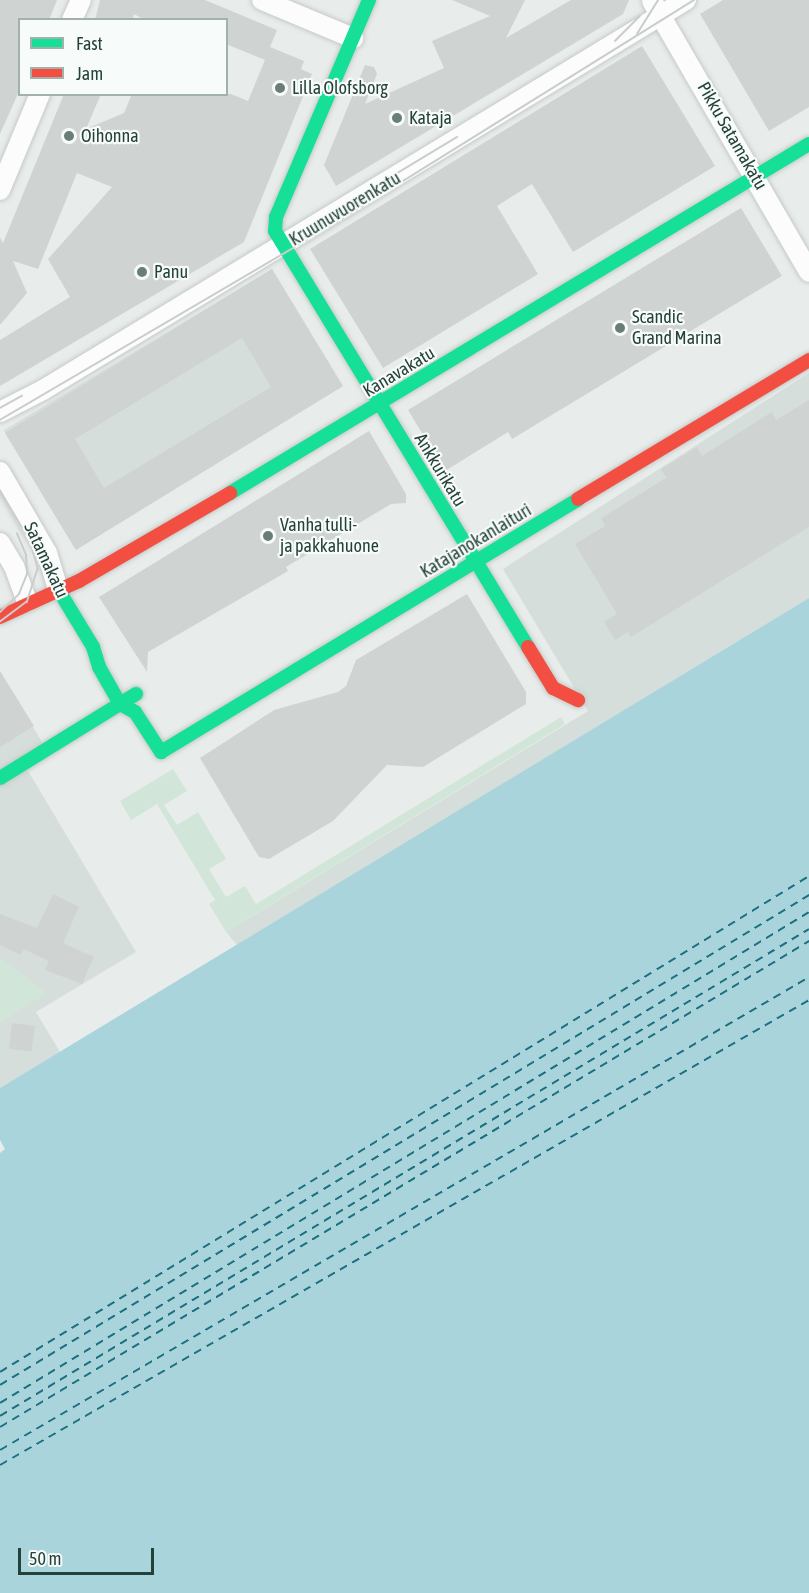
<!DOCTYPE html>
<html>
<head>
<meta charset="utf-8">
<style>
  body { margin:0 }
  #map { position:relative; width:809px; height:1593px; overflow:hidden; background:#e8edeb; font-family:"Asap Condensed",sans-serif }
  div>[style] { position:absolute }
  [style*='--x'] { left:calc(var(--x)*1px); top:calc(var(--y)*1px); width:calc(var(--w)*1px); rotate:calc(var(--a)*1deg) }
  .built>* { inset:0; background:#d6dedb; transform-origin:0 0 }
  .green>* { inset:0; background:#d1e6d8 }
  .water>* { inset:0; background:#a9d4db }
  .ferry>* { height:1.5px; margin-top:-0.75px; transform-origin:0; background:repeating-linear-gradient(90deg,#1c6f80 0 8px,transparent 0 14px) }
  .building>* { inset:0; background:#cfd4d2; transform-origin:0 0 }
  .roads { filter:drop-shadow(0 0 2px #c5cac8) drop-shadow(0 0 2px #c5cac8) }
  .street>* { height:20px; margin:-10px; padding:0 10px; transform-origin:10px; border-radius:10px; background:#fcfcfc }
  .fast>* { height:14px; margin:-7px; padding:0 7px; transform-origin:7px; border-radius:7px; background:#16e098 }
  .jam>* { height:14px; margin:-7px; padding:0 7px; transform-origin:7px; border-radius:7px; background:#f24e42 }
  .tram>* { height:1.5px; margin:-0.75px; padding:0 0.75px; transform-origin:0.75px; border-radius:0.75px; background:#c9cdcc }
  .dots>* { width:16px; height:16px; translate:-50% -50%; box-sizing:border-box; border:3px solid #f7fbf9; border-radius:50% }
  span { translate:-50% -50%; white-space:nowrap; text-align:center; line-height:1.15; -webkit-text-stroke:4.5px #f7fbf9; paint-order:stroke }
  .poi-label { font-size:18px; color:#24423a }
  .left { translate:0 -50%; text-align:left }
  .street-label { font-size:18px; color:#24423a }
  .legend { position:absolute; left:18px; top:18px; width:210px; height:78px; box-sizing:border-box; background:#f7fbf9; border:2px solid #a3b1ad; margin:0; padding:8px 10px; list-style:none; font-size:18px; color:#24423a }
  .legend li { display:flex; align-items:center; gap:12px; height:30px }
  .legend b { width:30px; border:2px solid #a3b1ad }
  .scale { position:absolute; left:18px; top:1548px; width:136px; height:27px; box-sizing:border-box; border:3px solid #24423a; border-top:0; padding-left:8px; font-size:18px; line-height:21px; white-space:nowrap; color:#24423a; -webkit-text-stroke:4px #f7fbf9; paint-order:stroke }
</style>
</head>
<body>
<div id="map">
  <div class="built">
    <i style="left:272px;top:269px;width:137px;height:313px;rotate:59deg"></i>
    <i style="clip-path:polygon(809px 373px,809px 598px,237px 945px,226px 932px,588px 711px,503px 569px)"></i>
    <i style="clip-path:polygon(0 671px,46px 749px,24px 764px,136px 952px,36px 1012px,60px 1052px,0 1088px)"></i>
  </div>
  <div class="green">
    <i style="clip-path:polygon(561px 717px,565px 724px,226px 932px,209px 904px,215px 900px,157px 804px,131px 820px,120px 801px,173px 769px,187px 791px,164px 805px,177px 825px,198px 812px,226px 859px,209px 869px,226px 897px,245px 886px,256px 904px)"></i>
    <i style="clip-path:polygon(0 958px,47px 993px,0 1023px)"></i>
  </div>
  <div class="water">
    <i style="clip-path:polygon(809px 598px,809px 1593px,0 1593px,0 1153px,5px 1149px,0 1140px,0 1088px)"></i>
  </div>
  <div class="ferry">
    <i style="--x:0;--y:1372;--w:949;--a:-31.51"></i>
    <i style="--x:0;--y:1385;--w:946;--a:-31.2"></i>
    <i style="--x:0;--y:1403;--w:946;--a:-31.25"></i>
    <i style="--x:0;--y:1416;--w:944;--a:-31.05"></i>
    <i style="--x:0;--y:1427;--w:944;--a:-30.99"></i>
    <i style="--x:0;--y:1450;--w:937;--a:-30.31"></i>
    <i style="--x:0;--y:1465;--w:933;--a:-29.89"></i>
  </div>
  <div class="building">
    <i style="clip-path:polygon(0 0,57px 0,49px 20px,20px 20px,20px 89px,0 134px)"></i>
    <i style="clip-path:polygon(100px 0,205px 0,277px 30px,270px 47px,304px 61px,301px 69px,312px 74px,244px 242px,0 386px,0 340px,70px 297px,48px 259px,112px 187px,77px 173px,38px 269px,13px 261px,27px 293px,0 325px,0 237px,3px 243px,64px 94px,101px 94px,86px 129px,124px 113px,132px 94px,231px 94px,248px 101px,265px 60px,226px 44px,226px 20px,145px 20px,134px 14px,132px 20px,95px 20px)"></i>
    <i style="clip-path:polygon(452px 0,525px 0,506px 38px,571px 0,629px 0,623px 14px,336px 186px,324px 165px,365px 65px,374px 67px,377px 74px,365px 104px,444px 68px,432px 41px,490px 16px)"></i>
    <i style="clip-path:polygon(723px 0,809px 0,809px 107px,769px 131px,700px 14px)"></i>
    <i style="clip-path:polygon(642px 46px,715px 166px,573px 252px,532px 184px,497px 206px,538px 274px,383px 368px,310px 249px)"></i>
    <i style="clip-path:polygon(741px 208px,782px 276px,512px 439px,508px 432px,445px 471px,408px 410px)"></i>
    <i style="clip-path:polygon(evenodd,272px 269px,343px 386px,76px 550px,5px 433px,272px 269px,242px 338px,271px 387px,104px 488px,75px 439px,242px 338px)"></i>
    <i style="clip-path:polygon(809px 400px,809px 527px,631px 637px,628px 632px,615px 640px,604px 622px,617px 614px,575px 544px,605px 526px,601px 518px,666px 478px,661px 469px,697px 447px,702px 456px,772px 412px,776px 420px)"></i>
    <i style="clip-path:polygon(369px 431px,406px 494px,406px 503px,391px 504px,286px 567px,288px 571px,148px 652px,147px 672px,99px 597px)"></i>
    <i style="clip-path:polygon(467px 594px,526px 692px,526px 704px,423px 767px,387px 765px,333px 821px,269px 859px,259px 857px,200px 758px,274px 710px,338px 692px,346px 686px,356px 660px)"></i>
    <i style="clip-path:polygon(0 671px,34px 726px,0 747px)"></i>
    <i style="clip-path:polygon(53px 894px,79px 907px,63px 943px,94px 957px,82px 984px,45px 970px,49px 961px,23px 949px,21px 955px,0 945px,0 914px,37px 928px)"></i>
    <i style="left:12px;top:1023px;width:23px;height:26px;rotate:7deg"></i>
  </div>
  <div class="roads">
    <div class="street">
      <i style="--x:262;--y:0;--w:99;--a:22.7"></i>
      <i style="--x:652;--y:1;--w:313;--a:59.9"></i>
      <i style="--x:72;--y:20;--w:22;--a:-66"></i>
      <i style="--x:0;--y:190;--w:104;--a:-67.4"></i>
      <i style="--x:0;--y:412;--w:48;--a:-27.1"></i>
      <i style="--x:43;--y:390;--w:752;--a:-31.24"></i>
      <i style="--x:0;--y:472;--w:94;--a:59.9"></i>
      <i style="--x:47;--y:553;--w:38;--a:73"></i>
      <i style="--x:0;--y:543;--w:27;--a:59"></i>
      <i style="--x:14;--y:566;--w:38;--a:70"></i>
    </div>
    <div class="fast">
      <i style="--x:369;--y:0;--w:236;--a:113.2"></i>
      <i style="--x:276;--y:217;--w:14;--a:94"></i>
      <i style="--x:275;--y:231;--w:487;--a:58.7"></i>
      <i style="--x:230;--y:493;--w:676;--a:-31.08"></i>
      <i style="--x:58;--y:589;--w:68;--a:58.9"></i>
      <i style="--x:93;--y:647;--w:21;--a:73"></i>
      <i style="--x:99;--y:667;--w:43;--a:60.4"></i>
      <i style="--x:120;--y:704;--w:17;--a:28"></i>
      <i style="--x:135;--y:712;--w:48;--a:57"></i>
      <i style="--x:161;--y:752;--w:488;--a:-31.2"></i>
      <i style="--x:0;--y:778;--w:160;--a:-31.7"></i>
    </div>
    <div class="jam">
      <i style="--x:578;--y:499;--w:270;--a:-31"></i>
      <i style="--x:0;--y:617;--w:87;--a:-24.5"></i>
      <i style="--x:79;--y:581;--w:175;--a:-30.2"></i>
      <i style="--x:528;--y:647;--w:48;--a:58.6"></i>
      <i style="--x:553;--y:688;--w:28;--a:26"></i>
    </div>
  </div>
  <div class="tram">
    <i style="--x:637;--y:34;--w:40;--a:-58"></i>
    <i style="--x:615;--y:41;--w:35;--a:-45"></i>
    <i style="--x:308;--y:227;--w:174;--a:-31.1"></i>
    <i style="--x:0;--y:408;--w:25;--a:-29"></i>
    <i style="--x:0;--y:420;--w:393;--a:-30.4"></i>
    <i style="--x:339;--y:221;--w:418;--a:-31.9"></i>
    <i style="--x:0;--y:490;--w:61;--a:59.2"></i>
    <i style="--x:31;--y:542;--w:28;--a:75"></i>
    <i style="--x:38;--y:569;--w:35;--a:108"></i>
    <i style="--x:27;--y:602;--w:34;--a:143"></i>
    <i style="--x:0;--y:612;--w:26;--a:-43"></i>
    <i style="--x:19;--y:594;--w:22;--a:-68"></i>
    <i style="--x:27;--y:574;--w:19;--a:-93"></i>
    <i style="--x:26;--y:555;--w:23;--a:-113"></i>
  </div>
  <div class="dots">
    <i style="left:280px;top:88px;background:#697e78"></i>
    <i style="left:397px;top:118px;background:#697e78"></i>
    <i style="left:69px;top:136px;background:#697e78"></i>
    <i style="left:142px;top:272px;background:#697e78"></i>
    <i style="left:620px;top:328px;background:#697e78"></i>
    <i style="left:268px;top:536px;background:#697e78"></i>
  </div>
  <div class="poi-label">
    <span class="left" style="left:292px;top:88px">Lilla Olofsborg</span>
    <span class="left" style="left:409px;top:118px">Kataja</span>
    <span class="left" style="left:81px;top:136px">Oihonna</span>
    <span class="left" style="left:154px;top:272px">Panu</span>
    <span class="left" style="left:632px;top:328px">Scandic<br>Grand Marina</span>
    <span class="left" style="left:280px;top:536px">Vanha tulli-<br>ja pakkahuone</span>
  </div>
  <div class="street-label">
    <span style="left:732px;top:136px;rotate:60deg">Pikku Satamakatu</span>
    <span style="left:345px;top:209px;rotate:-31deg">Kruunuvuorenkatu</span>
    <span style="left:399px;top:372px;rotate:-31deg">Kanavakatu</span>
    <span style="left:440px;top:470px;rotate:59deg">Ankkurikatu</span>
    <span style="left:476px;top:541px;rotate:-31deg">Katajanokanlaituri</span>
    <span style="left:46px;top:560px;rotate:65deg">Satamakatu</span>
  </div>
  <ul class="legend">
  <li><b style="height:8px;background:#16e098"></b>Fast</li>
  <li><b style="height:8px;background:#f24e42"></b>Jam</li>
  </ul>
  <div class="scale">50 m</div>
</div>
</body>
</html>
